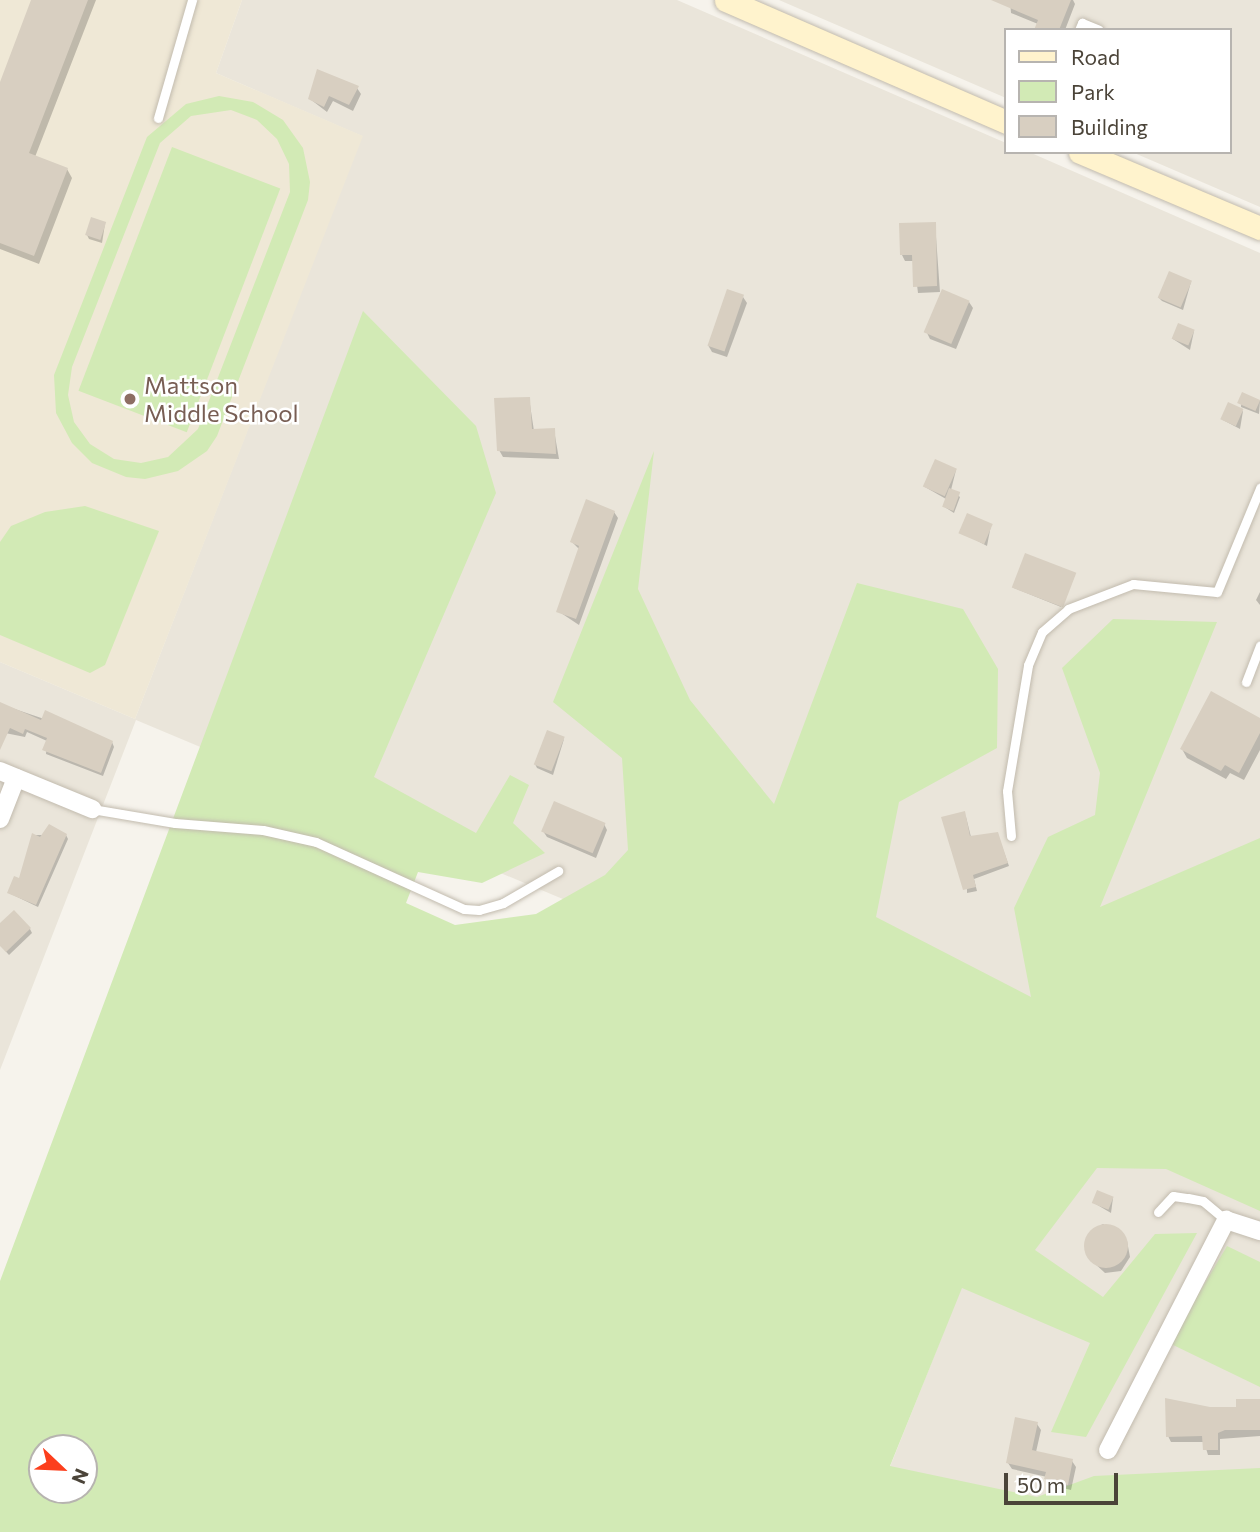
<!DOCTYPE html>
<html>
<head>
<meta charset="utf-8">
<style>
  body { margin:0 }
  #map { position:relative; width:1260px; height:1532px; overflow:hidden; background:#f6f3ec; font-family:Commissioner,sans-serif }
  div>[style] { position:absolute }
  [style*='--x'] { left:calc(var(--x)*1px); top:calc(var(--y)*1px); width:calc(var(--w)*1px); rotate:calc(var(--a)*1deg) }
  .residential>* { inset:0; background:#eae5da }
  .education>* { inset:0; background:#efe8d6 }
  .green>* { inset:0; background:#d2eab5; transform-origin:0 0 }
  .shadow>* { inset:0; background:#0003 }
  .building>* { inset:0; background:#d8cfc1; transform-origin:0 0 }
  .round { border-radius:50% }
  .roads { filter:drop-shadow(0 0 2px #c2bbae) drop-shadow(0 0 2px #c2bbae) }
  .lane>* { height:9px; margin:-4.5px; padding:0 4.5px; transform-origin:4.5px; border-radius:4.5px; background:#fff }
  .street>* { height:18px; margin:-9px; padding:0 9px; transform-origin:9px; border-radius:9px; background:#fff }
  .secondary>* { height:23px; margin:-11.5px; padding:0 11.5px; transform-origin:11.5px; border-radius:11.5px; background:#fff3cd }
  .dots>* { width:19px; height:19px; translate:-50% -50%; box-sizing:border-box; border:4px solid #fff; border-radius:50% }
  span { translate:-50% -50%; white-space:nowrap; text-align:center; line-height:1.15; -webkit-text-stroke:5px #fff; paint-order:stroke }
  .education-label { font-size:24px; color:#785e54 }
  .left { translate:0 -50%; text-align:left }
  .legend { position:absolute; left:1004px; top:28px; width:228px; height:126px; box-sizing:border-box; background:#fff; border:2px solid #b7b4b0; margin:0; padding:9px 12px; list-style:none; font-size:21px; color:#4b4439 }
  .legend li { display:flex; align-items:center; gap:14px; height:35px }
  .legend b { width:35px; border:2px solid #b7b4b0 }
  .north { position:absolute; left:28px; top:1434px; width:70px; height:70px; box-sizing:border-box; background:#fff; border:2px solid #b7b4b0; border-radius:50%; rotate:113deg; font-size:19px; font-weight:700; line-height:28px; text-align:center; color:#4b4439 }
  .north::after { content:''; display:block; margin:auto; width:24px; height:32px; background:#fc3f1d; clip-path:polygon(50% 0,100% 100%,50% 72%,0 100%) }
  .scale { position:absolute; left:1004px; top:1473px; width:114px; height:32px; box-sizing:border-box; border:4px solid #4b4439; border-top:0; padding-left:9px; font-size:21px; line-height:24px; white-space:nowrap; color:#4b4439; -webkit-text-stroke:5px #fff; paint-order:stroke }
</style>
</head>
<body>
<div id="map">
  <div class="residential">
    <i style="clip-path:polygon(242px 0,677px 0,1006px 143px,1006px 152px,1029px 152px,1260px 253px,1260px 1532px,864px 1532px,1037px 1098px,136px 720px,0 1070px,0 662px,135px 719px,362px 136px,216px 73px)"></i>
    <i style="clip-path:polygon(779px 0,1260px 0,1260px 207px,1132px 152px,1230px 152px,1230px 30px,1006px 30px,1006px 98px)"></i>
  </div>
  <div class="education">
    <i style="clip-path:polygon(0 0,242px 0,216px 73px,363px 136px,135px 719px,0 662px)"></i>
  </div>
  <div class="green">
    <i style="clip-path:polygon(evenodd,219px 96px,253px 102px,283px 120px,303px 148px,310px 182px,308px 200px,217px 436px,207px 451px,178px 471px,145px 479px,126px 477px,92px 463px,72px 443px,56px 413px,54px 375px,147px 137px,186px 104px,219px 96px,231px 110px,257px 120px,277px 139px,289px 164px,290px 192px,198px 429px,168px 457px,141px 463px,114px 459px,90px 444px,74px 422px,68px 395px,72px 367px,160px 143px,191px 116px,231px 110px)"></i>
    <i style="left:172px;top:147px;width:116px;height:261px;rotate:21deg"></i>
    <i style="clip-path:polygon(evenodd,363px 311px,476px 426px,496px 493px,374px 777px,476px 833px,510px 775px,529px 785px,513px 823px,545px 853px,482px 883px,418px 872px,406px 903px,455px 925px,536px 914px,605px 875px,628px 850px,622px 758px,553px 702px,654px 451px,638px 589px,690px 700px,774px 804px,857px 583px,963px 609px,998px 669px,997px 748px,899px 802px,876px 917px,1031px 997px,1014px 908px,1048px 837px,1095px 815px,1100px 773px,1062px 668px,1113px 619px,1217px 622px,1100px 907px,1260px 838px,1260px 1211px,1166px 1169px,1097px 1168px,1035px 1250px,1103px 1297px,1155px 1234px,1197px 1233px,1086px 1437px,1051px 1432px,1090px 1343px,962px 1288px,890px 1466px,1037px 1497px,1094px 1476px,1260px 1468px,1260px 1532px,0 1532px,0 1281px,363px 311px,42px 1448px,84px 1448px,84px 1490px,42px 1490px,42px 1448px)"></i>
    <i style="clip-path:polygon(85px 506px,159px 531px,105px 665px,90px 673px,0 635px,0 542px,11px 526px,45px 512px)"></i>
    <i style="clip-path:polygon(1227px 1246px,1260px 1262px,1260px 1387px,1169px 1343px)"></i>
  </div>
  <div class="shadow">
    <i style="clip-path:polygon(33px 0,96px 0,35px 157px,67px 169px,72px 178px,39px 264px,0 249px,0 87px)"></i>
    <i style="clip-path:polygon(1010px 0,1073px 0,1075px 4px,1065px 30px,1036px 30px,1038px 24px,1011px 13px)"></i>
    <i style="clip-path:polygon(357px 88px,361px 94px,353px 111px,333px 101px,327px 112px,310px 99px)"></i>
    <i style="clip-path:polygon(935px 223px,940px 292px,918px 293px,914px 261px,905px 261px,902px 255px)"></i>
    <i style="clip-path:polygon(105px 224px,102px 243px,89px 239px,87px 235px)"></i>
    <i style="clip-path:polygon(1191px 282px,1183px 310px,1162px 301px,1159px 298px)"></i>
    <i style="clip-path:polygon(743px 297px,747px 303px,727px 357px,712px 352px,708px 345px)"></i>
    <i style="clip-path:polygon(969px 302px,973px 308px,956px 349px,930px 339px,927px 333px)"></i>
    <i style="clip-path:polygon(1194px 331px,1190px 350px,1173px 339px)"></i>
    <i style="clip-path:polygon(1242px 394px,1260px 401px,1259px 414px,1241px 407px)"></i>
    <i style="clip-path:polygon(529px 398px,534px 431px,554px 430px,559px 459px,503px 457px,499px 450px)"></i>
    <i style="clip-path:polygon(1243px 411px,1240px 429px,1223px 420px)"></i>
    <i style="clip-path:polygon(956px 470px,951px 490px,960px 497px,954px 513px,943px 506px,946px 499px,925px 487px)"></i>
    <i style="clip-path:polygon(614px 512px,618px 518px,579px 625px,558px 611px,580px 550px,572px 542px)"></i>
    <i style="clip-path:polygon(991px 525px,987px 546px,961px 532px)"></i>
    <i style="clip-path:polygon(1075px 575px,1061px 607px,1014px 588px)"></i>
    <i style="clip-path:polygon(1260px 592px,1260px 605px,1256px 600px)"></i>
    <i style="clip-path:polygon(0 704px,112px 742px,114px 747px,103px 776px,46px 754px,47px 741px,27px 732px,25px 737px,0 732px)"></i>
    <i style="clip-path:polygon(1260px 720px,1260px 750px,1244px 780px,1230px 773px,1226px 779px,1187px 758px,1182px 749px)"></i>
    <i style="clip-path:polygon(564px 739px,553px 775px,537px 768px,535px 764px)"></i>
    <i style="clip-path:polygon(966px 817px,971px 837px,999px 838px,1009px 866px,974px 879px,977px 891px,967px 893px)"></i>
    <i style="clip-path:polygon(604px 824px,607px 830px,596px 858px,547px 837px,543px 831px)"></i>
    <i style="clip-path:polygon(34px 835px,66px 835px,68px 839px,38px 907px,9px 893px,20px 880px)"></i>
    <i style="clip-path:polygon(0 926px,30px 929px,32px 933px,9px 955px,0 945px)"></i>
    <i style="clip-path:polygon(1113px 1198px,1111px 1213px,1094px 1203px)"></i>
    <i style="clip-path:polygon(1103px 1224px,1127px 1241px,1130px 1257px,1121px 1271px,1105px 1273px,1091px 1260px,1086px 1244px,1093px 1230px)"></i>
    <i style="clip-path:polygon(1260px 1401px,1260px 1436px,1220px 1439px,1220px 1455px,1208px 1455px,1204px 1442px,1171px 1442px,1168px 1436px,1210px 1409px,1238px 1409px)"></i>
    <i style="clip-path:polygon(1037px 1424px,1041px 1430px,1036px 1452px,1072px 1461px,1076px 1467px,1071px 1490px,1050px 1485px,1047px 1477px,1012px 1469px,1008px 1463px)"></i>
  </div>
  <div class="building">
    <i style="clip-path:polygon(31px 0,88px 0,29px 153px,68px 168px,34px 256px,0 243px,0 82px)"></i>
    <i style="clip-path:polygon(991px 0,1071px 0,1059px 30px,1034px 30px,1038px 20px)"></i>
    <i style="clip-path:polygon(317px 69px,359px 86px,349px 105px,329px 96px,324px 107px,308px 99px)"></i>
    <i style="left:91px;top:217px;width:16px;height:19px;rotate:18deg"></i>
    <i style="clip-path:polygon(936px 222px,937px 286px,913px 287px,912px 255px,900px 255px,899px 223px)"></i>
    <i style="left:1169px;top:271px;width:25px;height:29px;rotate:23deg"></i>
    <i style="left:727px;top:289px;width:18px;height:60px;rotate:19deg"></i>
    <i style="left:942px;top:289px;width:30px;height:47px;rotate:23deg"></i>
    <i style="left:1178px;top:323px;width:18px;height:17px;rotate:22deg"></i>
    <i style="left:1242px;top:392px;width:20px;height:12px;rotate:24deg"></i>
    <i style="clip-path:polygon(530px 397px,532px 429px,555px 428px,556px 454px,497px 451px,494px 398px)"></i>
    <i style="left:1228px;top:402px;width:17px;height:19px;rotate:24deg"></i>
    <i style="left:935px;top:459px;width:24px;height:30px;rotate:24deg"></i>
    <i style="left:949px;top:488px;width:12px;height:20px;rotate:20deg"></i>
    <i style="clip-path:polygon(586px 499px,615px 511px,576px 619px,556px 612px,579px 546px,570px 542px)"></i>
    <i style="left:967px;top:513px;width:28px;height:22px;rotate:23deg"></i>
    <i style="left:1025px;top:553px;width:55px;height:37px;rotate:21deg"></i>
    <i style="clip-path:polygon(1211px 691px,1260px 718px,1260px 733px,1239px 773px,1225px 765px,1221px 771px,1180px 749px)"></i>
    <i style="clip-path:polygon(0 702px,41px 720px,45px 710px,113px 741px,101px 773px,42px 750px,47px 738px,25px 729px,23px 734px,10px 728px,0 750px)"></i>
    <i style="left:547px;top:730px;width:19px;height:37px;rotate:21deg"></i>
    <i style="left:554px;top:801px;width:56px;height:33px;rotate:23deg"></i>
    <i style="clip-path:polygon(965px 811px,970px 836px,998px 832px,1008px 863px,973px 875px,976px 887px,963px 890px,941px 817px)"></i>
    <i style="clip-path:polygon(49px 824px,67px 834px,36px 905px,7px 893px,14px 876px,19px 878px,32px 833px,40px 837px)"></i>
    <i style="clip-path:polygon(14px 910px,31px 928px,6px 952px,0 946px,0 923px)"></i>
    <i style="left:1097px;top:1190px;width:18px;height:14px;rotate:22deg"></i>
    <i class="round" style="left:1084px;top:1224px;width:44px;height:44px"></i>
    <i style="clip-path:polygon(1165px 1398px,1210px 1407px,1236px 1407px,1236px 1399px,1260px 1399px,1260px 1430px,1225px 1430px,1218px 1433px,1218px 1450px,1203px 1450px,1202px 1436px,1166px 1437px)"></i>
    <i style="clip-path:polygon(1015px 1417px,1038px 1422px,1032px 1450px,1073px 1459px,1068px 1485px,1044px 1479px,1046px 1472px,1006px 1463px)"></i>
  </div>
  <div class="roads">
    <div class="lane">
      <i style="--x:1079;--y:30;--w:8;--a:-67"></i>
      <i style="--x:1082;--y:23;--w:18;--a:22"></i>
      <i style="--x:158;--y:118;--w:123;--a:-73.9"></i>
      <i style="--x:1246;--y:682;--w:39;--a:-69"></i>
      <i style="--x:92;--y:809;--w:84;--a:9.6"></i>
      <i style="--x:175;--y:823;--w:88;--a:4.5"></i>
      <i style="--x:263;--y:830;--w:54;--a:12.8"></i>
      <i style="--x:316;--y:842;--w:162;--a:24.4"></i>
      <i style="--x:464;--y:909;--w:15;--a:4"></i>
      <i style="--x:479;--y:910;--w:25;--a:-16"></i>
      <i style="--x:503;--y:903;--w:64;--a:-30.2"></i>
      <i style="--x:1011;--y:836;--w:45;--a:-95.1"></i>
      <i style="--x:1007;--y:791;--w:128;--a:-80.5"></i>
      <i style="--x:1028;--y:665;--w:36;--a:-67"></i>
      <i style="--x:1042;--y:632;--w:35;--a:-41"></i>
      <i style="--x:1068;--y:609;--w:70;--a:-21"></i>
      <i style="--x:1133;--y:584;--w:84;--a:5.4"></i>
      <i style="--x:1217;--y:592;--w:113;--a:-67.5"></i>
      <i style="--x:1158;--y:1212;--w:22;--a:-47"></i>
      <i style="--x:1173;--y:1196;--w:15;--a:8"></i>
      <i style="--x:1188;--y:1198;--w:15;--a:11"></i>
      <i style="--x:1203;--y:1201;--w:30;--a:40"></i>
    </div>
    <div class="street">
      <i style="--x:0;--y:771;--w:100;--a:22.4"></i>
      <i style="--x:0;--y:819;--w:44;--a:-68.7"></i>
      <i style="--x:1108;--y:1450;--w:259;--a:-62.8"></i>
      <i style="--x:1226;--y:1220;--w:36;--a:18"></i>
    </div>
    <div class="secondary">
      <i style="--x:726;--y:0;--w:305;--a:23.5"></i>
      <i style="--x:1080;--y:152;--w:195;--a:22.9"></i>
    </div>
  </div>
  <div class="dots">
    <i style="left:130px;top:399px;background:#8d6e63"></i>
  </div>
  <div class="education-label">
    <span class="left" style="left:144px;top:399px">Mattson<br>Middle School</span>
  </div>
  <ul class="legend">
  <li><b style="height:9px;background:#fff3cd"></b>Road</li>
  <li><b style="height:19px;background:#d2eab5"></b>Park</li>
  <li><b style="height:19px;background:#d8cfc1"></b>Building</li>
  </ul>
  <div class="north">N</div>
  <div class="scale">50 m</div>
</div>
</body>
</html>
